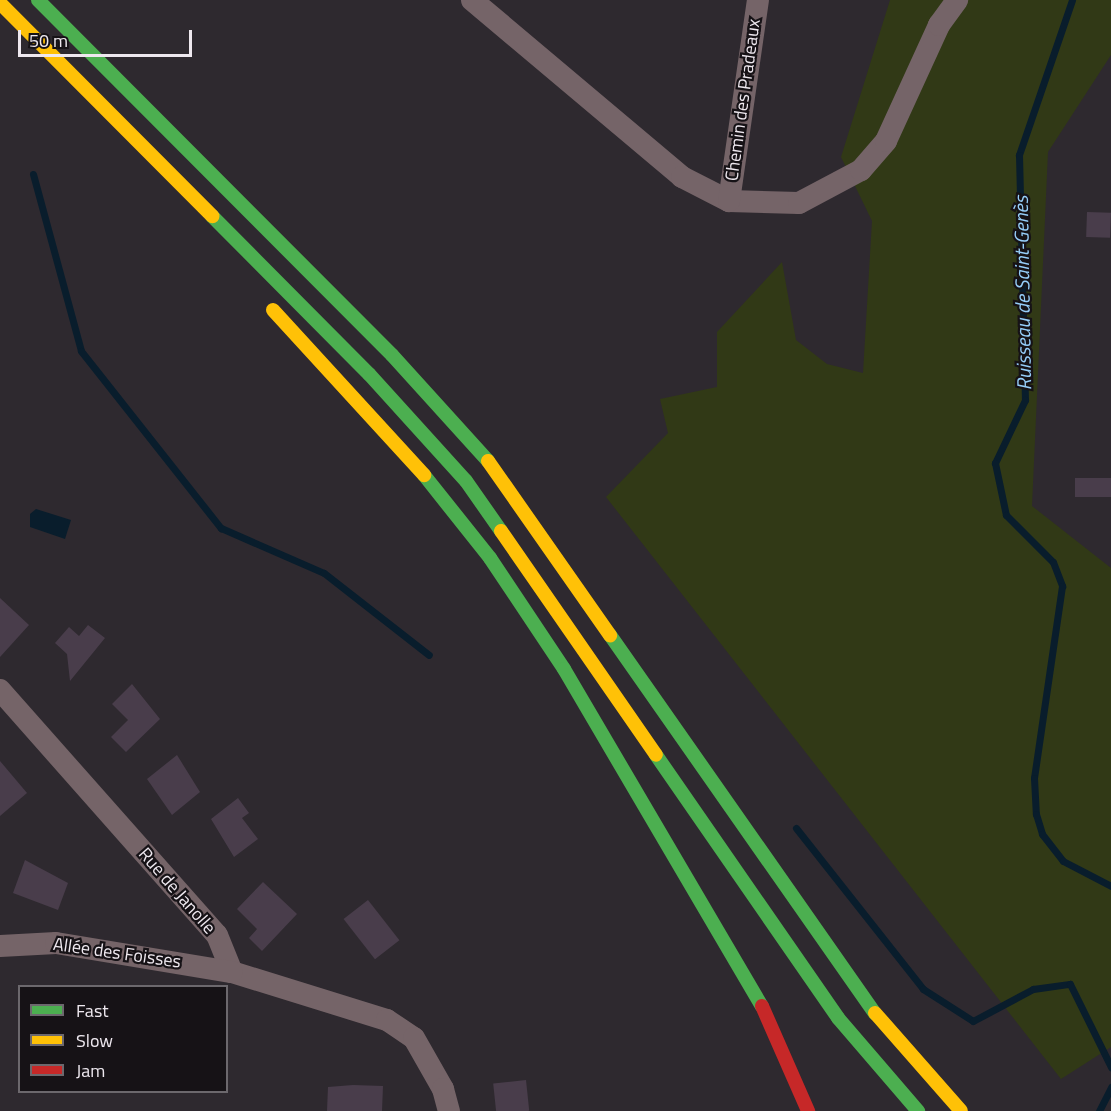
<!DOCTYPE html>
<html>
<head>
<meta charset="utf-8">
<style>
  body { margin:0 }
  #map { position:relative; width:1111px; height:1111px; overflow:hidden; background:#2e292f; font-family:"Titillium Web",sans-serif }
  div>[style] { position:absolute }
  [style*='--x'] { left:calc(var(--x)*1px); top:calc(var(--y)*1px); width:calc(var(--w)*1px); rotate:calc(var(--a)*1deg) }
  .green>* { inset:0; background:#313916 }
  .water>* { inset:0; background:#091d2c }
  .stream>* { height:7px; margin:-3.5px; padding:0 3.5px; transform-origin:3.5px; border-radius:3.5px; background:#091d2c }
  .building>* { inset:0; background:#493d4b; transform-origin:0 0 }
  .street>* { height:22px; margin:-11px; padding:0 11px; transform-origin:11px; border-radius:11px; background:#756468 }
  .fast>* { height:14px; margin:-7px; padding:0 7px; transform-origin:7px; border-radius:7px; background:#4caf50 }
  .slow>* { height:14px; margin:-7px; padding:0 7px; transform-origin:7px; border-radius:7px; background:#ffc107 }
  .jam>* { height:14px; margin:-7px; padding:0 7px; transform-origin:7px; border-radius:7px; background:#c62828 }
  span { translate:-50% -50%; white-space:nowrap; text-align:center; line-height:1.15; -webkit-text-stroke:4.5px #161216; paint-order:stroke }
  .street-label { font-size:18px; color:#eee8ef }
  .water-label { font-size:20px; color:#96cef9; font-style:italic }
  .legend { position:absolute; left:18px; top:985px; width:210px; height:108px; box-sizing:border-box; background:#161216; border:2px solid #6c686d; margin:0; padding:8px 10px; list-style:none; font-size:18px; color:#eee8ef }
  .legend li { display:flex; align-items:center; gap:12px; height:30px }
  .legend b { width:30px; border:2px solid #6c686d }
  .scale { position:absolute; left:18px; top:30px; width:174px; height:27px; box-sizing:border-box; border:3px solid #eee8ef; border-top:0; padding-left:8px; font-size:18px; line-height:21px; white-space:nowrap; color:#eee8ef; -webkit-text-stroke:4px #161216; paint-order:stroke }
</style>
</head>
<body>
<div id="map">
  <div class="green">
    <i style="clip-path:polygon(890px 0,1111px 0,1111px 55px,1048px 152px,1032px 506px,1111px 568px,1111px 1047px,1061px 1079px,606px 497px,668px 433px,660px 399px,717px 387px,717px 332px,782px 262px,796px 340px,827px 364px,863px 373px,872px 221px,841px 157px)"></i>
  </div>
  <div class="water">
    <i style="clip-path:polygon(36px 509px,71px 520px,65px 539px,30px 527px,30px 514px)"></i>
  </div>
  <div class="stream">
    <i style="--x:1072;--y:0;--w:164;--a:108.9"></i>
    <i style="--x:1019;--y:155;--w:245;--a:88.6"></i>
    <i style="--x:1025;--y:400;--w:70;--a:115.5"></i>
    <i style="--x:995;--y:463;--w:53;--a:78.1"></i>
    <i style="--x:1006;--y:515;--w:66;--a:45"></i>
    <i style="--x:1053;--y:562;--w:26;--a:69"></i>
    <i style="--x:1062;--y:586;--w:194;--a:98.3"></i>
    <i style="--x:1034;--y:778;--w:36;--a:87"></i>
    <i style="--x:1036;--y:814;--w:21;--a:73"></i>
    <i style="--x:1042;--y:834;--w:34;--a:52"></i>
    <i style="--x:1063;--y:861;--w:54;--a:27.5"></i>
    <i style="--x:33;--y:174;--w:183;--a:74.8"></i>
    <i style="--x:81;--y:351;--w:226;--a:51.7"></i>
    <i style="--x:221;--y:528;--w:112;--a:23.6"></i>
    <i style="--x:324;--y:573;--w:133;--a:38"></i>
    <i style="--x:796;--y:828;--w:205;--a:51.7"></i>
    <i style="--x:923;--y:989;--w:59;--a:32.6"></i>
    <i style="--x:973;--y:1021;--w:68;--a:-28.1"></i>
    <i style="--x:1033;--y:989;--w:37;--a:-8"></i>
    <i style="--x:1070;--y:984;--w:93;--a:63.7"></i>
    <i style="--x:1099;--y:1111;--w:27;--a:-63"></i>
  </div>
  <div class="building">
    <i style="left:1087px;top:212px;width:24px;height:25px;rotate:2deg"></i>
    <i style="left:1111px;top:478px;width:19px;height:36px;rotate:90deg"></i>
    <i style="clip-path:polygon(0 598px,29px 625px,0 657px)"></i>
    <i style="clip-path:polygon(88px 625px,105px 638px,70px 681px,67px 654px,55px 643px,69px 627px,79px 636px)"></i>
    <i style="clip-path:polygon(132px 684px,160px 719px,126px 752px,111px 737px,128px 720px,112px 704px)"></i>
    <i style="clip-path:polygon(177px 755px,200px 792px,172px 815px,147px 779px)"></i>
    <i style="clip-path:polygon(0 761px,27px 793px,0 816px)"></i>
    <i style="clip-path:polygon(238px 798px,249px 813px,242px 818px,258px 839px,234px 857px,211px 819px)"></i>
    <i style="clip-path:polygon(25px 860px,68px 883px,58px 910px,13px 893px)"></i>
    <i style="clip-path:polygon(263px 882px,297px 914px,262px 951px,249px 938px,257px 929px,237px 909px)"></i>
    <i style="left:368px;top:900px;width:51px;height:31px;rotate:52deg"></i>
    <i style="left:526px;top:1080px;width:31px;height:33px;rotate:84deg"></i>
    <i style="clip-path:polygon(353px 1085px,383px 1086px,382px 1111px,327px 1111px,328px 1087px)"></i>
  </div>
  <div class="street">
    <i style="--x:472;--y:0;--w:275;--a:40.1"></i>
    <i style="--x:682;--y:177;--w:53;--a:27.1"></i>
    <i style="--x:729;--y:201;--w:70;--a:1.6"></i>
    <i style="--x:799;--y:203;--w:70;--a:-28"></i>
    <i style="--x:861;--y:170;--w:38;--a:-49"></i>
    <i style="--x:886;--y:141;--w:128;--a:-65.4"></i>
    <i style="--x:939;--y:25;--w:31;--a:-54"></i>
    <i style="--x:729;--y:201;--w:203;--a:-81.8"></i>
    <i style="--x:0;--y:690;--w:327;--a:48.5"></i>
    <i style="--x:217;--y:935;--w:40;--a:68"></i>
    <i style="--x:232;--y:972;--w:162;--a:17.2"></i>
    <i style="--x:387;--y:1020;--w:32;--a:34"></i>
    <i style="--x:414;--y:1038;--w:59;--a:60.4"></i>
    <i style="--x:443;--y:1089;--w:23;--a:75"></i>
    <i style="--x:0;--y:946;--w:56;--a:-3.1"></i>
    <i style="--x:56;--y:943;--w:178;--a:9.4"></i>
  </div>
  <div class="fast">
    <i style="--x:38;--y:0;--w:501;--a:45.08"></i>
    <i style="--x:392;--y:355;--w:143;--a:47.8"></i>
    <i style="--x:212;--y:216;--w:223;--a:45.2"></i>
    <i style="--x:369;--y:374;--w:144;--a:47.8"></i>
    <i style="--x:466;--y:481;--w:61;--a:55"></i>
    <i style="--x:424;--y:475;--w:106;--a:51.5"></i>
    <i style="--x:490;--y:558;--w:133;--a:56.3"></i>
    <i style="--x:564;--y:669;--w:391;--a:59.6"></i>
    <i style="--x:610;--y:635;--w:462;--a:55"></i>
    <i style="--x:656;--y:755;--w:320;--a:55.3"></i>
    <i style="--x:838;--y:1018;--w:123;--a:49.3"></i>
  </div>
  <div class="slow">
    <i style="--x:0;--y:3;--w:301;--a:45.1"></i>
    <i style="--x:273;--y:310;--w:224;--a:47.5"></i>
    <i style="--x:488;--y:461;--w:213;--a:55"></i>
    <i style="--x:501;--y:531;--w:272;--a:55.3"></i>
    <i style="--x:875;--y:1013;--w:130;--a:48.7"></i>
  </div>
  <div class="jam">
    <i style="--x:762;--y:1006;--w:115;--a:66.3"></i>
  </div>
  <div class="street-label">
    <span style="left:743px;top:100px;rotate:-82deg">Chemin des Pradeaux</span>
    <span style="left:177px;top:891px;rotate:49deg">Rue de Janolle</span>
    <span style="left:117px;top:953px;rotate:8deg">Allée des Foisses</span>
  </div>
  <div class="water-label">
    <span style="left:1022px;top:293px;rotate:-91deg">Ruisseau de Saint-Genès</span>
  </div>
  <ul class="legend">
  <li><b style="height:8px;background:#4caf50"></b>Fast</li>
  <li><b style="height:8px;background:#ffc107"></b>Slow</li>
  <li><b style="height:8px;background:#c62828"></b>Jam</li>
  </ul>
  <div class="scale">50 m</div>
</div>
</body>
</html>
